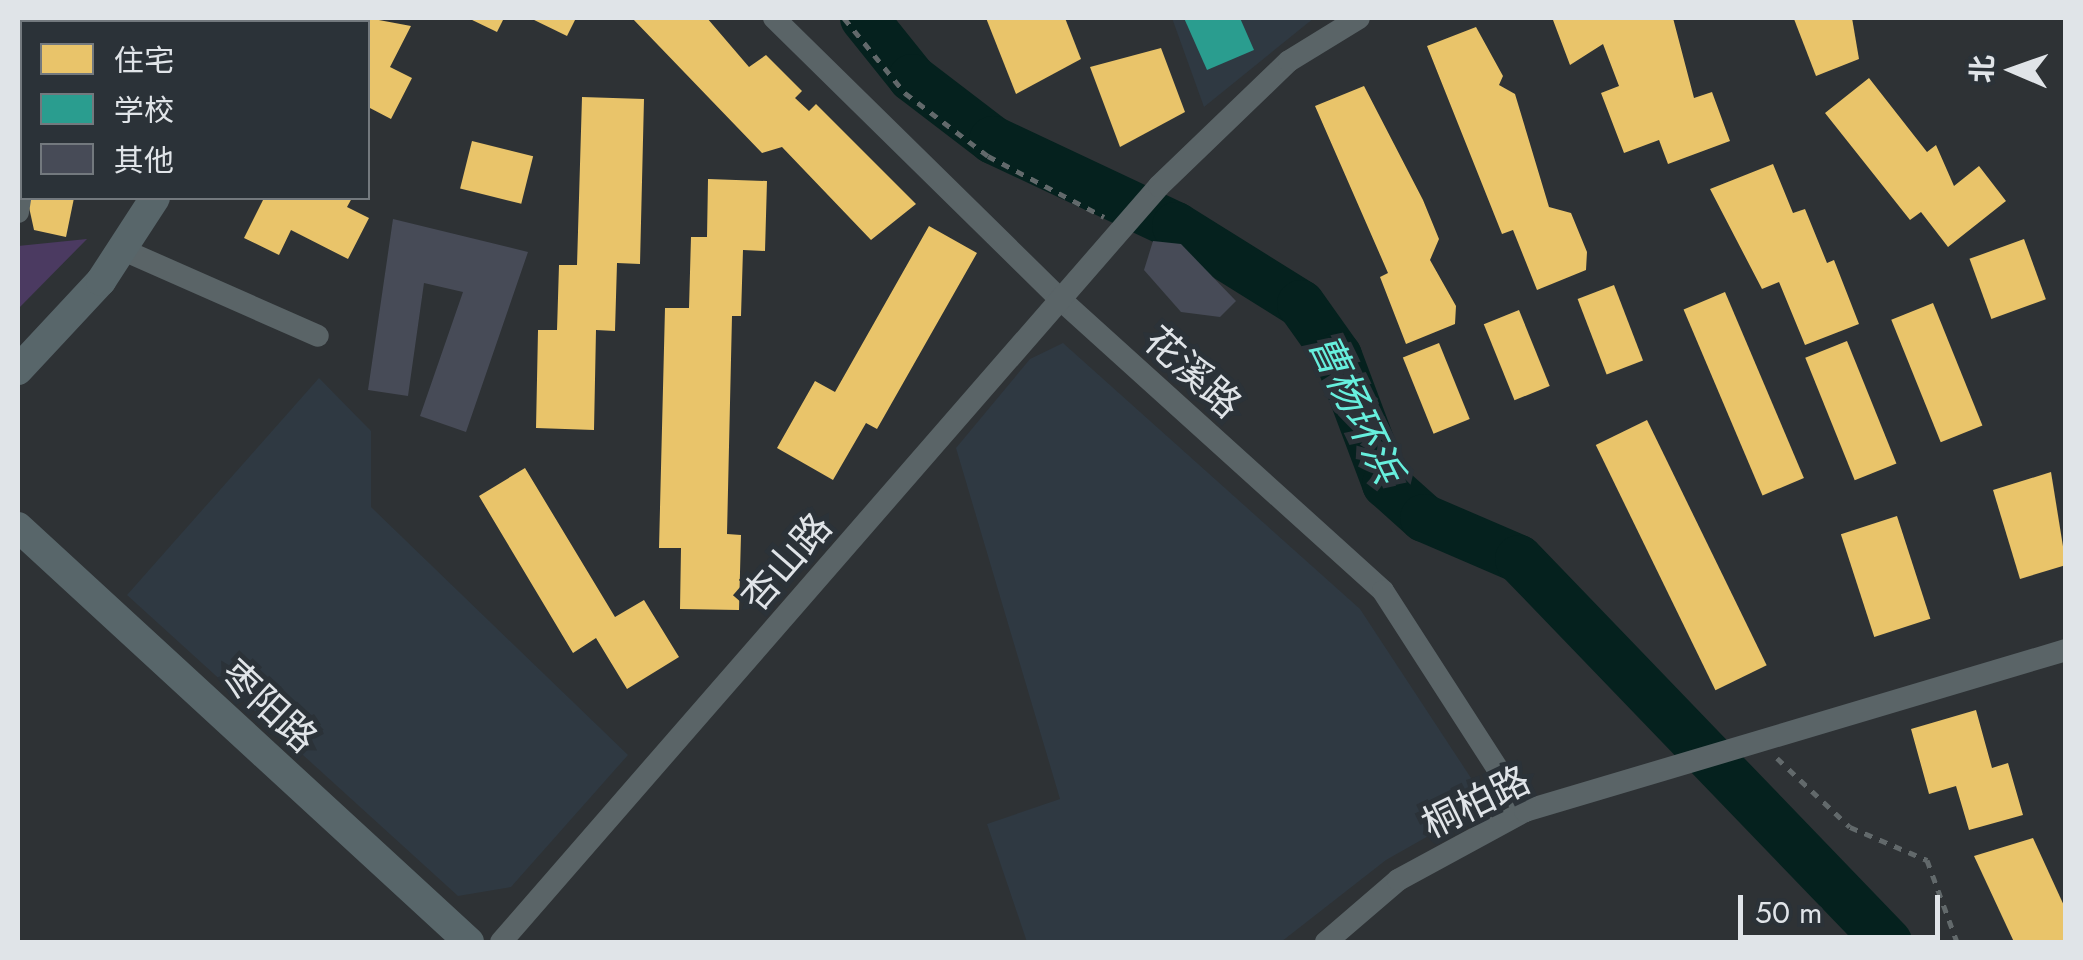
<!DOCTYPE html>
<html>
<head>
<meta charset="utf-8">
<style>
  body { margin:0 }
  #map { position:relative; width:2083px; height:960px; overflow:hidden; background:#2e3235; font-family:Jost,"Noto Sans SC",sans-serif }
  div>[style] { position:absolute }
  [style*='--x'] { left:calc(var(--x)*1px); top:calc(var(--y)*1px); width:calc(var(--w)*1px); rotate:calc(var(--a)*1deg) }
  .built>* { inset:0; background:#2f3942 }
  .green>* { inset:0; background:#4b3a61 }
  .homes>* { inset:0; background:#e9c46a; transform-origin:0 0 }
  .schools>* { inset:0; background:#2a9d8f }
  .river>* { height:48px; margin:-24px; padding:0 24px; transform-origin:24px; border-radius:24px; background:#05211e }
  .building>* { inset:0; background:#474b57 }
  .path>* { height:5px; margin-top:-2.5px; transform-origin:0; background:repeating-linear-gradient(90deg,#62696b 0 8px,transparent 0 16px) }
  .street>* { height:22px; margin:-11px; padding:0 11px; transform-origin:11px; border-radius:11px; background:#5a6467 }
  .secondary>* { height:30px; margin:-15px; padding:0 15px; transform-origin:15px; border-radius:15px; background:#58666a }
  span { translate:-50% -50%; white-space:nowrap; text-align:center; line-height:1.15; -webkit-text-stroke:10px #2b3238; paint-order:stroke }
  .street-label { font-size:38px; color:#e0e4e8 }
  .water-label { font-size:40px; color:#67efdd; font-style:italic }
  .frame { position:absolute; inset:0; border:20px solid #e0e4e8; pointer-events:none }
  .legend { position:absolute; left:20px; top:20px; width:350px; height:180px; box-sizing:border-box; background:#2b3238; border:2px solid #73797e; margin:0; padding:12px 18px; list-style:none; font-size:30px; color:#e0e4e8 }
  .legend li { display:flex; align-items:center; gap:20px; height:50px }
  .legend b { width:50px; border:2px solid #73797e }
  .north { position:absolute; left:1963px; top:20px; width:100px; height:100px; -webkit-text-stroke:8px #2b3238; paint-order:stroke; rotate:272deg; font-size:28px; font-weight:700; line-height:40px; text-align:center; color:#e0e4e8 }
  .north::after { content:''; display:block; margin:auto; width:35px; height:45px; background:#e0e4e8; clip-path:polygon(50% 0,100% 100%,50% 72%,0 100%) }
  .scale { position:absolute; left:1738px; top:895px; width:202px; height:45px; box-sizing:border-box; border:5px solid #e0e4e8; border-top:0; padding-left:12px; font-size:30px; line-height:35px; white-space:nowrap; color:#e0e4e8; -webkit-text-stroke:8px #2b3238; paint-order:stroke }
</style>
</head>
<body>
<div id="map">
  <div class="built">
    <i style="clip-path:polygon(1172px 18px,1314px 18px,1204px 107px)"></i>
    <i style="clip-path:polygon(1063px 343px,1360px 609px,1471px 778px,1462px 817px,1386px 860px,1281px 942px,1027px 942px,987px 824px,1060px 799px,956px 448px,1030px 359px)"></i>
    <i style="clip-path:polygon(319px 378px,371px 431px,371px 507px,628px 755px,511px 887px,458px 896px,127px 595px)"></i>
  </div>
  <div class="green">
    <i style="clip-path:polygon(87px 239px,18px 309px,18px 246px)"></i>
  </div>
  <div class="homes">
    <i style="clip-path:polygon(368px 18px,411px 26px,390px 67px,412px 78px,391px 119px,368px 107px)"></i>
    <i style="clip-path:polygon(468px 18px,504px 18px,497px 32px)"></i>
    <i style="clip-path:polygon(530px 18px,576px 18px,567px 36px)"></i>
    <i style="clip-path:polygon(632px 18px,707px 18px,749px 67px,766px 55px,802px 91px,795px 98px,809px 111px,816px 104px,916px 204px,871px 240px,782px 147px,762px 153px)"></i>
    <i style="clip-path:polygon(986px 18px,1065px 18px,1081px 59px,1016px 94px)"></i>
    <i style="clip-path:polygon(1673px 18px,1694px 98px,1712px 92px,1730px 141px,1668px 164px,1659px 140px,1624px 153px,1601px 93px,1619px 86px,1603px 44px,1570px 65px,1553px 20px)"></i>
    <i style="clip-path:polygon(1852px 18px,1859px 59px,1816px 76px,1794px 19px)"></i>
    <i style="clip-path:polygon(1476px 27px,1503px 76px,1499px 85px,1515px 94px,1549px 207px,1571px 213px,1587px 252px,1586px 270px,1537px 290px,1513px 230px,1502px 234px,1427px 46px)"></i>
    <i style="clip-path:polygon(1161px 48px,1185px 112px,1120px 147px,1090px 67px)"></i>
    <i style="clip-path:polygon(1869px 78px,1927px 152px,1936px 145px,1954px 186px,1979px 166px,2006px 201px,1948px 247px,1921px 212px,1910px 220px,1825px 113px)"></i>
    <i style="clip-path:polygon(1364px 86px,1423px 200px,1439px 239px,1430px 260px,1456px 306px,1455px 324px,1406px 344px,1380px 277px,1388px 273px,1315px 106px)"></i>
    <i style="clip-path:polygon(582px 97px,644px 99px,640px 264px,617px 263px,615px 331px,596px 330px,594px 430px,536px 428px,538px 330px,557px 330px,559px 265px,577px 265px)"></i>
    <i style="left:472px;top:141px;width:63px;height:49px;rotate:14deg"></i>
    <i style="clip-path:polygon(1773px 164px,1793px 213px,1805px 209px,1827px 263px,1834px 260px,1859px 324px,1805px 345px,1779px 282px,1762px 289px,1710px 189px)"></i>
    <i style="clip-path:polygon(708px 179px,767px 181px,765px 251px,743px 250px,741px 316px,732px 316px,727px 534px,741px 535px,739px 610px,680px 609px,681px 548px,659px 548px,665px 308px,689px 308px,691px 237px,707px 237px)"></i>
    <i style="clip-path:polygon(27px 198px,74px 198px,66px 237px,34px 230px)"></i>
    <i style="clip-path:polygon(264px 198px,352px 198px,347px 207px,369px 218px,348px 259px,291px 230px,279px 255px,244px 238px)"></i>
    <i style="clip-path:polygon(929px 226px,977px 253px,877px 429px,866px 423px,833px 480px,777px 448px,815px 381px,835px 392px)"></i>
    <i style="left:2024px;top:239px;width:64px;height:58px;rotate:70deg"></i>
    <i style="left:1614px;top:285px;width:81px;height:39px;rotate:69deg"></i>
    <i style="left:1725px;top:292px;width:202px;height:45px;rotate:67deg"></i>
    <i style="left:1933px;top:303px;width:132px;height:45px;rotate:68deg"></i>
    <i style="left:1519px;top:310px;width:82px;height:38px;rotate:68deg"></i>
    <i style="left:1847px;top:341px;width:132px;height:45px;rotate:68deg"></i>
    <i style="left:1439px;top:343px;width:82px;height:39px;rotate:68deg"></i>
    <i style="left:1647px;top:420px;width:273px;height:57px;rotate:64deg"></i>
    <i style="clip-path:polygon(525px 468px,615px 617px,644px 600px,679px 657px,627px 689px,596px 638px,573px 653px,479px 496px)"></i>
    <i style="clip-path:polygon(2051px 472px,2066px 565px,2020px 579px,1993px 490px)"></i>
    <i style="left:1897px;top:516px;width:108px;height:59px;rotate:72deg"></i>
    <i style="clip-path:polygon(1976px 710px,1992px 768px,2008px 763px,2023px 815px,1969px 830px,1956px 786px,1929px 794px,1911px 729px)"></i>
    <i style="clip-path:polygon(2033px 838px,2066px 910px,2066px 942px,2014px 942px,1974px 856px)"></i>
  </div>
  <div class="schools">
    <i style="clip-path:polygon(1184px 18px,1240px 18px,1254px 50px,1207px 70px)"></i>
  </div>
  <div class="river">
    <i style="--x:864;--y:18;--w:77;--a:51.3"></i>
    <i style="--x:912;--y:78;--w:102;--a:37.4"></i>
    <i style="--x:993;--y:140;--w:202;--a:25.2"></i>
    <i style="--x:1176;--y:226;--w:147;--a:32"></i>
    <i style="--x:1301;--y:304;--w:64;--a:54.6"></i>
    <i style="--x:1338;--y:356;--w:137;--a:69.4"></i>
    <i style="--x:1386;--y:484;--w:51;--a:41.8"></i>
    <i style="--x:1424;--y:518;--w:103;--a:23.3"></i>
    <i style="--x:1519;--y:559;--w:532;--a:46.07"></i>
  </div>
  <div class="building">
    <i style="clip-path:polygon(393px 219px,528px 252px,466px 432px,420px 416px,463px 292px,424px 283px,408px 396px,368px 390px)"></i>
    <i style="clip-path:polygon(1153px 241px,1181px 244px,1236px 301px,1220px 317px,1181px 312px,1144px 270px)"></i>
  </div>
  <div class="path">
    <i style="--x:844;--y:18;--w:97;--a:50.9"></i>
    <i style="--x:905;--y:93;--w:104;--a:37.2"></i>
    <i style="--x:988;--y:156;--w:131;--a:27.7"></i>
    <i style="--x:1777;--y:758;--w:100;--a:43.4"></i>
    <i style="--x:1850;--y:827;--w:84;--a:23.2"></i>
    <i style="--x:1927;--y:860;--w:87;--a:69.9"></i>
  </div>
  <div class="street">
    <i style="--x:83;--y:18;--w:26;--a:9"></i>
    <i style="--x:774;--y:18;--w:401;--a:44.5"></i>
    <i style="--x:1060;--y:299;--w:435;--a:42.1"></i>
    <i style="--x:1383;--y:591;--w:262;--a:57.2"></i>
    <i style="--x:53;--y:22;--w:4;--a:-76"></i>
    <i style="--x:18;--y:212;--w:26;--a:-81"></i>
    <i style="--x:121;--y:249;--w:215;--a:23.8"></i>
    <i style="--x:501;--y:942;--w:1002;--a:-48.96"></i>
    <i style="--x:1159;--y:186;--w:180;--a:-43.9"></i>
    <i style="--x:1289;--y:61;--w:82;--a:-31.6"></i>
    <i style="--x:1326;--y:942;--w:95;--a:-40.7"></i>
    <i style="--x:1398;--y:880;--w:145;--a:-28.5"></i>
    <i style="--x:1525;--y:811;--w:564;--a:-16.57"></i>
  </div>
  <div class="secondary">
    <i style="--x:222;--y:22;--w:4;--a:-90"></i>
    <i style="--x:18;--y:370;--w:122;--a:-47"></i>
    <i style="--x:101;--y:281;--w:99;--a:-57"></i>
    <i style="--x:18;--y:527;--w:613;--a:42.62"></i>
  </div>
  <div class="street-label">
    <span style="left:1193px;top:372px;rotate:42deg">花溪路</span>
    <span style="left:786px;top:562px;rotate:-49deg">杏山路</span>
    <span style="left:269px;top:706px;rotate:43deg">枣阳路</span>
    <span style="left:1476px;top:802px;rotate:-26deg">桐柏路</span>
  </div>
  <div class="water-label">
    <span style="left:1356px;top:408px;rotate:64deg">曹杨环浜</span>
  </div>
  <div class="frame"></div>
  <ul class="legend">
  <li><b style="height:28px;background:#e9c46a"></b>住宅</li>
  <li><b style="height:28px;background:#2a9d8f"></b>学校</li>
  <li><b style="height:28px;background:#474b57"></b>其他</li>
  </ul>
  <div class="north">北</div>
  <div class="scale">50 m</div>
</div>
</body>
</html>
